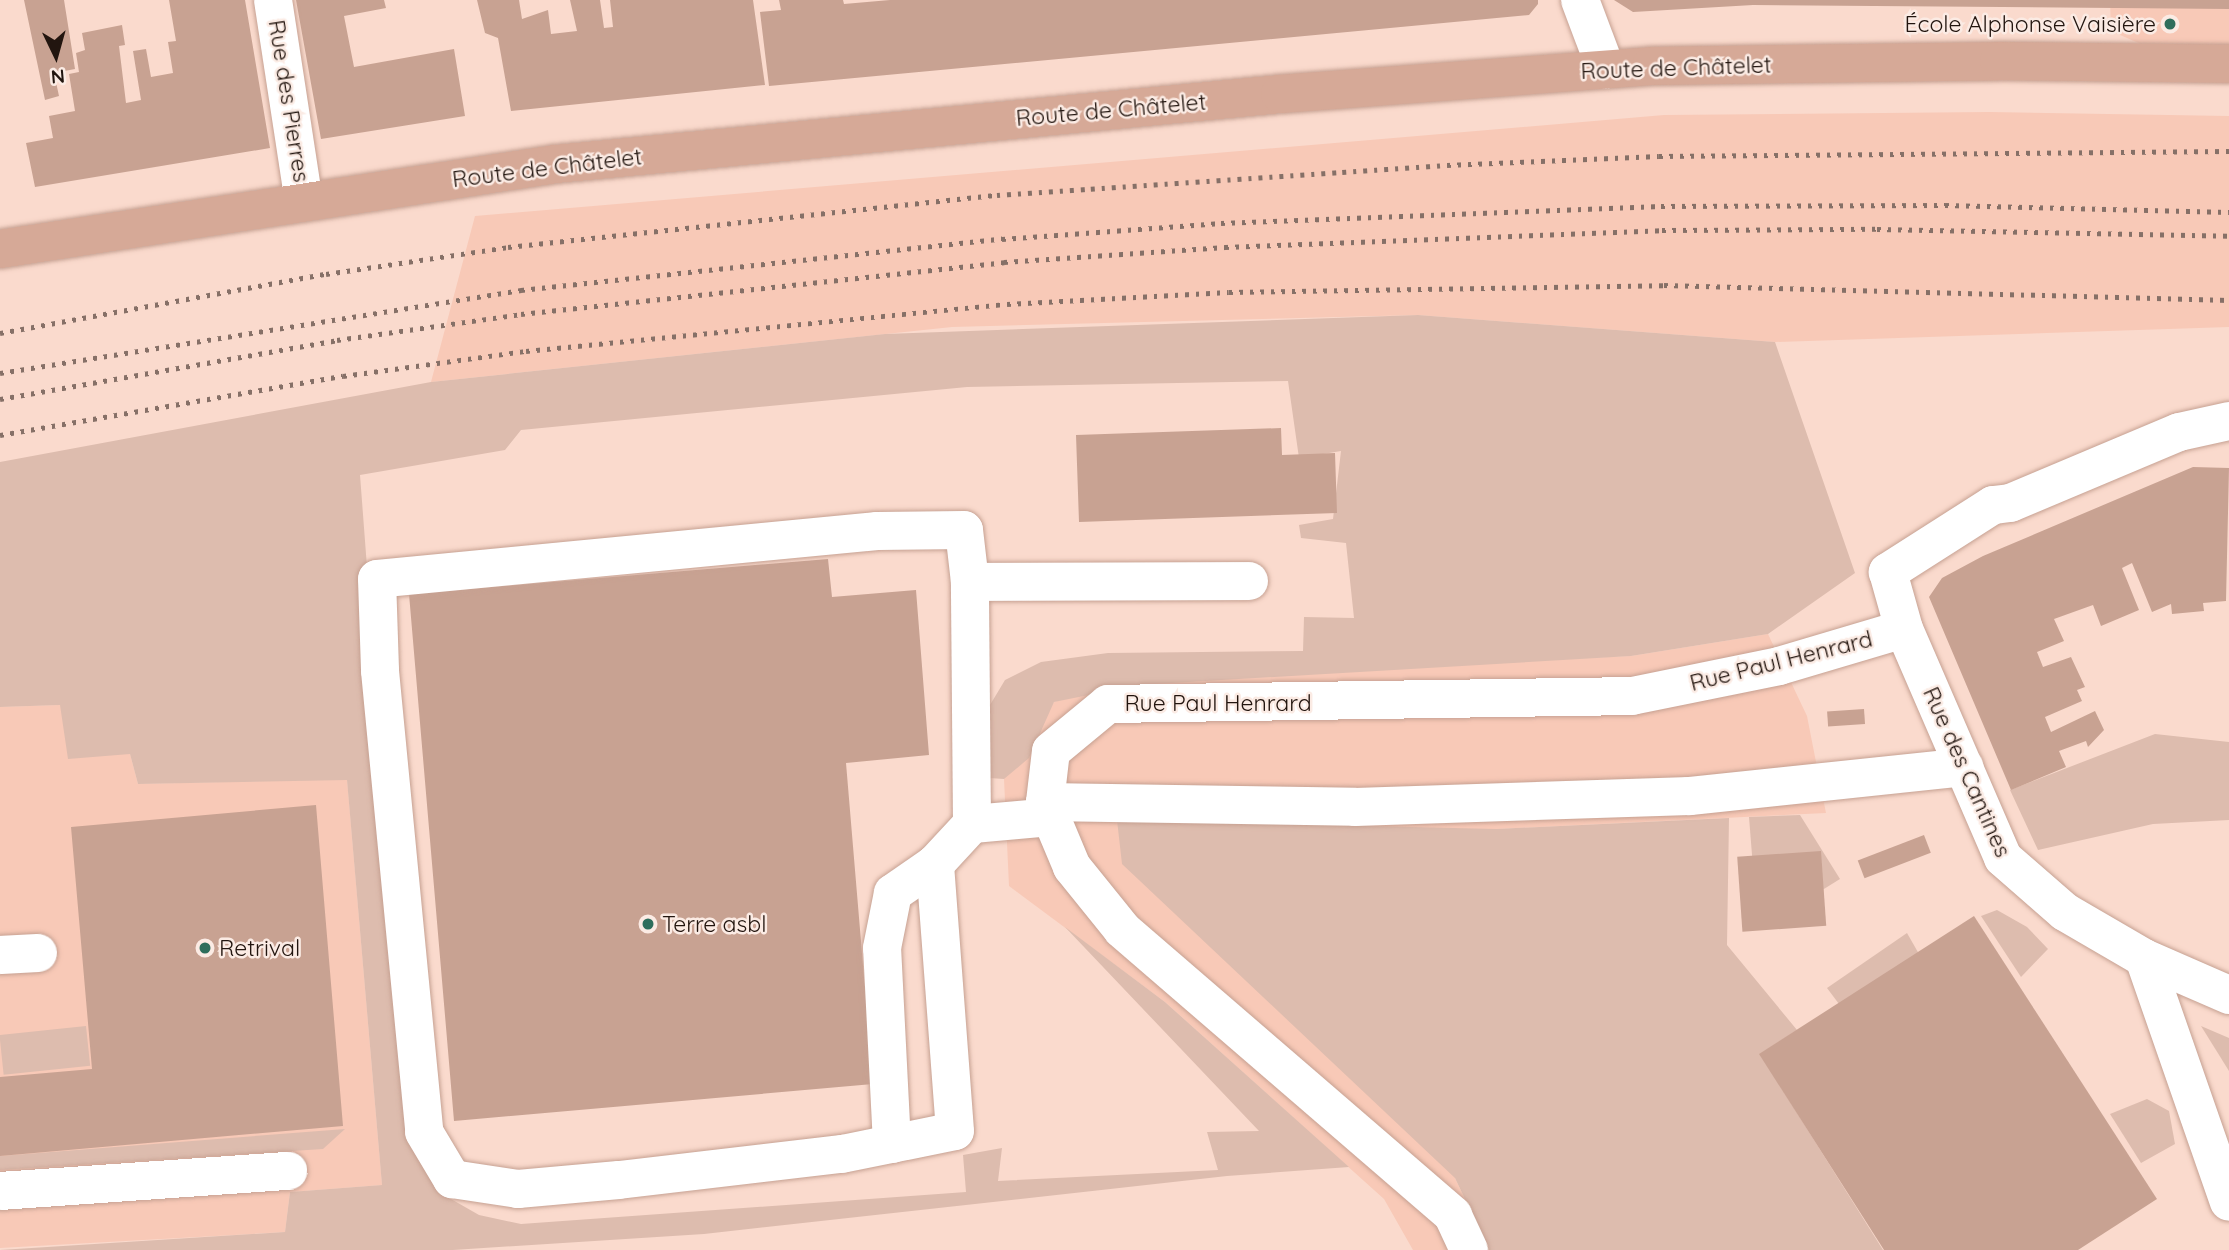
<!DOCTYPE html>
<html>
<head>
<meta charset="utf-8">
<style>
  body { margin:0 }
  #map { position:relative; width:2229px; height:1250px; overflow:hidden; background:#fadacd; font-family:Quicksand,sans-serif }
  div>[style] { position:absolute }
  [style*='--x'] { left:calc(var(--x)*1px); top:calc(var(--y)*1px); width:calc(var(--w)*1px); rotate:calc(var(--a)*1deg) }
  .built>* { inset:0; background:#f8c9b7 }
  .green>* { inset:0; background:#ddbcae; transform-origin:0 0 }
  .building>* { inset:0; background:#c8a292; transform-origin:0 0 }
  .roads { filter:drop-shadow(0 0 2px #c6a192) drop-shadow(0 0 2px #c6a192) }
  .minor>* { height:38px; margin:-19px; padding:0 19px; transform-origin:19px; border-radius:19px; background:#fff }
  .major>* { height:38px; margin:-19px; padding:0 19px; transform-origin:19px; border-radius:19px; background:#d6a997 }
  .rail>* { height:5px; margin-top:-2.5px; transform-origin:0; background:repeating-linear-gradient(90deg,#867067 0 3.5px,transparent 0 10.5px) }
  .dots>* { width:19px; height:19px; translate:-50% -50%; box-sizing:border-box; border:4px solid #fbebe4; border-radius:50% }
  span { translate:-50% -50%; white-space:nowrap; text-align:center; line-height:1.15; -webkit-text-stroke:5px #fbebe4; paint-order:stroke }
  .poi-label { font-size:23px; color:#22150f }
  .right { translate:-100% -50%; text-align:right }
  .left { translate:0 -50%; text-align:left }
  .street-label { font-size:23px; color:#22150f }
  .north { position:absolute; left:21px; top:21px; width:70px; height:70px; -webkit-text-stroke:5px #fbebe4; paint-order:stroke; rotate:175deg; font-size:19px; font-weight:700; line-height:28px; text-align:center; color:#22150f }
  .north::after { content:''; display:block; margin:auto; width:24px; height:32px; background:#22150f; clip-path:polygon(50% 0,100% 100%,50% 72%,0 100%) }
</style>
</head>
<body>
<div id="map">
  <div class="built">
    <i style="clip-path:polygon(2110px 0,2229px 0,2229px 49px,2159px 52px,2111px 31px)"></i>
    <i style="clip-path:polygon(1989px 112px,2229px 116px,2229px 327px,1775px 342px,1418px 315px,952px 327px,431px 382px,475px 216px,1664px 115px)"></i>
    <i style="clip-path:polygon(1768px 634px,1807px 716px,1826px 813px,1496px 829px,1455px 1178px,1489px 1250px,1413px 1250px,1384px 1199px,1165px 1002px,1009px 886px,1004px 779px,1054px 702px,1132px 677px,1631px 656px)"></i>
    <i style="clip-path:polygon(60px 705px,130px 754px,138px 784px,347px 779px,382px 1185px,290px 1192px,285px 1232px,0 1248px,0 707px)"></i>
  </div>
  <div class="green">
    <i style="clip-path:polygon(1418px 315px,1775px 342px,1855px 573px,1768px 634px,1631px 656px,1138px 685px,1054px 702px,1029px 758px,1004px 779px,989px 778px,987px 710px,1005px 680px,1041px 662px,1108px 653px,1303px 651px,1304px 617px,1354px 618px,1346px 543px,1301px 538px,1299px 525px,1333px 519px,1341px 451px,1299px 458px,1288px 381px,967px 387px,521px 430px,505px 450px,360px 475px,411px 1147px,437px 1191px,479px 1215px,521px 1224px,966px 1192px,963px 1155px,1002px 1148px,998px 1181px,1218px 1170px,1207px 1132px,1259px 1131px,1065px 927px,1165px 1002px,1349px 1167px,1227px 1176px,704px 1234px,453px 1250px,0 1250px,285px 1232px,290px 1192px,382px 1185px,347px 780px,138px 784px,130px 754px,68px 759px,60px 705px,0 707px,0 462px,431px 382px,885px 334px)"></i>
    <i style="clip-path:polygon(2155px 734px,2229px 742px,2229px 820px,2153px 824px,2038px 850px,2010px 790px)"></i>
    <i style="clip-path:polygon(1800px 815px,1840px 879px,1758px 930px,1749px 817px)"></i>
    <i style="clip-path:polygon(1729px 818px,1727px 945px,1797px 1030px,1760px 1054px,1883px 1250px,1489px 1250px,1455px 1178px,1122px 864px,1117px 820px,1496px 829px)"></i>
    <i style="clip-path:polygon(1997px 910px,2027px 927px,2048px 949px,2021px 977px,1981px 916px)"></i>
    <i style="clip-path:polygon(1907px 933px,1919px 954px,1839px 1004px,1827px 988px)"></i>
    <i style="left:86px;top:1026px;width:40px;height:87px;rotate:84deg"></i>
    <i style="clip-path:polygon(2201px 1026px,2229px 1038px,2229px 1071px)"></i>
    <i style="clip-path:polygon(2147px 1099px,2169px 1111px,2175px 1144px,2141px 1163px,2110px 1114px)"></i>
    <i style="clip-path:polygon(345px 1129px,323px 1149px,0 1170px,0 1156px)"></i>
  </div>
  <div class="building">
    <i style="clip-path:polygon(24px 0,64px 0,75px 69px,54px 73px,59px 96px,45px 100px)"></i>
    <i style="clip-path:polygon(169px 0,245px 0,270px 148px,35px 187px,26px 143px,53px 138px,49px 116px,75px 111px,69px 74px,79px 72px,76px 53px,85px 50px,82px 33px,122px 25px,125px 45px,119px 46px,126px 103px,141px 100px,133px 51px,146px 49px,151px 77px,173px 73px,168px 42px,176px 41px)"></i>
    <i style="clip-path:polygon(296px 0,384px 0,386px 8px,344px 16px,354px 67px,454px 49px,465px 116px,321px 139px)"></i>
    <i style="clip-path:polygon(477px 0,519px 0,522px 19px,548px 10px,551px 34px,577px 31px,570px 0,600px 0,604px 28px,613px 27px,610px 0,753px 0,765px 85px,511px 111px,498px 38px,485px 33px)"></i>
    <i style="clip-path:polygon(779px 0,843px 0,844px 4px,890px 0,1538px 0,1538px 4px,1529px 15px,769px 86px,760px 12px,781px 10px)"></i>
    <i style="clip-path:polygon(1614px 0,2229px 0,2229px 9px,1753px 5px,1633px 12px)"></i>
    <i style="clip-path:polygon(1281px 428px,1282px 455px,1335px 453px,1337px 513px,1079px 522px,1076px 435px)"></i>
    <i style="clip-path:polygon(2193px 467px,2229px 468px,2226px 601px,2203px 603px,2204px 611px,2172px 614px,2171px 604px,2152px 612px,2132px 563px,2122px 568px,2139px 610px,2101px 626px,2093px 605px,2054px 619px,2064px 641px,2037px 652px,2043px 667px,2071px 657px,2085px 687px,2077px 690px,2082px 701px,2045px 717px,2051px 732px,2095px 711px,2104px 730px,2088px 747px,2086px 741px,2059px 751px,2066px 767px,2011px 790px,1929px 597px,1942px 578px,1983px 556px)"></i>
    <i style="clip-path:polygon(828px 559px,832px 597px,916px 590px,929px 755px,846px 763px,873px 1084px,454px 1121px,409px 594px)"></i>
    <i style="left:1864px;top:709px;width:15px;height:37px;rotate:86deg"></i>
    <i style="clip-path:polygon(316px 805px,343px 1126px,0 1156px,0 1077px,92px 1069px,71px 827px)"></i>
    <i style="left:1924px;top:835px;width:19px;height:71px;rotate:69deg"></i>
    <i style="left:1821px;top:851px;width:75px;height:84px;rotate:86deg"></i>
    <i style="clip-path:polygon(1974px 916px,2157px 1199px,2078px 1250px,1884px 1250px,1759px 1054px)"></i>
  </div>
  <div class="roads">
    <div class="minor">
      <i style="--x:273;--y:0;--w:204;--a:81.3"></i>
      <i style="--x:1580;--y:0;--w:74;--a:69.4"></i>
      <i style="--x:2229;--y:421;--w:51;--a:167.6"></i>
      <i style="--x:2179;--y:432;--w:183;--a:157.2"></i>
      <i style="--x:2010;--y:503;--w:17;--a:173"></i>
      <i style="--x:1993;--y:505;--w:125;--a:147.5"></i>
      <i style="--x:1888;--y:572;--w:59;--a:74.3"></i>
      <i style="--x:1904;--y:629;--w:249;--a:66.6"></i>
      <i style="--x:2003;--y:858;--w:82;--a:41.1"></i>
      <i style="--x:2065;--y:912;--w:91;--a:30.2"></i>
      <i style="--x:2144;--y:958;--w:258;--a:70.8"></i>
      <i style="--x:970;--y:582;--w:52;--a:-96.6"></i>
      <i style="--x:964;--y:530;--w:87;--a:179.3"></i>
      <i style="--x:877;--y:531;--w:502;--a:174.52"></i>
      <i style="--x:377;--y:579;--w:92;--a:88.1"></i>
      <i style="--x:380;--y:671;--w:463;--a:84.5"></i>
      <i style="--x:424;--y:1132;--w:55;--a:59.2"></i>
      <i style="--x:452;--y:1179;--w:67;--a:8.6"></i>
      <i style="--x:518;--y:1189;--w:101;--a:-5.1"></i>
      <i style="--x:619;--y:1180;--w:225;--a:-6.7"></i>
      <i style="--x:842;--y:1154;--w:115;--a:-11.5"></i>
      <i style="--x:955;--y:1131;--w:268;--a:-94.3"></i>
      <i style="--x:935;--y:864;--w:54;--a:-47.2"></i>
      <i style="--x:1045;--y:802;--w:310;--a:0.9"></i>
      <i style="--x:1355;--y:807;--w:335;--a:-1.9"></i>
      <i style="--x:1690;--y:796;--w:276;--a:-6"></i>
      <i style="--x:1051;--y:817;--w:79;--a:174.9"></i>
      <i style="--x:972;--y:824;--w:242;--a:-90.5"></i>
      <i style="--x:970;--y:582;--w:279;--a:-0.2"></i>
      <i style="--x:0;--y:955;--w:38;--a:-3"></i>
      <i style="--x:2144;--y:958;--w:93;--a:23.5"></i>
      <i style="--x:892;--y:1144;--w:196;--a:-92.9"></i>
      <i style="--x:882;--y:948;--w:56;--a:-78.7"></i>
      <i style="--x:893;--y:893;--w:51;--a:-34.6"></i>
      <i style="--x:0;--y:1191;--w:289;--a:-4"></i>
      <i style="--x:1469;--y:1250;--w:38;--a:-115"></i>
      <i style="--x:1453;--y:1215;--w:437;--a:-139.2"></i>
      <i style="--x:1122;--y:929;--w:80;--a:-128.9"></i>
      <i style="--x:1072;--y:867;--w:54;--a:-112.8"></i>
      <i style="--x:1051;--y:817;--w:16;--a:-112"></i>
      <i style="--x:1045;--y:802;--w:51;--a:-83.3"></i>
      <i style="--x:1051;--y:751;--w:74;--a:-39.5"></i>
      <i style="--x:1108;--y:704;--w:524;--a:-0.87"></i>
      <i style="--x:1632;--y:696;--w:150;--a:-11.5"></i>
      <i style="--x:1779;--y:666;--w:130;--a:-16.5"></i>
    </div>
    <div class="major">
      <i style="--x:0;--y:249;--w:562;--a:-8.69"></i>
      <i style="--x:556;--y:164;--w:727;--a:-5.52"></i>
      <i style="--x:1280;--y:94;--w:372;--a:-4.3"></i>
      <i style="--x:1651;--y:66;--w:348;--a:-0.8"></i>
      <i style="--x:1999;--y:61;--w:230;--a:0.7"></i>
    </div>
  </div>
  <div class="rail">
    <i style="--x:0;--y:333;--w:331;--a:-10.3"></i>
    <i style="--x:326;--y:274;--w:184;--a:-8.4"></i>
    <i style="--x:508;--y:247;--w:492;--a:-6.1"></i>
    <i style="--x:997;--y:195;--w:451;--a:-3.8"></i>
    <i style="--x:1447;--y:165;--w:212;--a:-2.4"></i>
    <i style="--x:1659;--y:156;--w:570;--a:-0.5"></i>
    <i style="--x:0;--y:373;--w:528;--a:-9.05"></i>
    <i style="--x:521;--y:290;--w:484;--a:-6.1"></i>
    <i style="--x:1002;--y:239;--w:220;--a:-4.2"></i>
    <i style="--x:1221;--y:223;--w:440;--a:-2.2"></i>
    <i style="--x:1661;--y:206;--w:284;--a:-0.2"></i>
    <i style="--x:1945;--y:205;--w:284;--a:1.4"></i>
    <i style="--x:0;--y:399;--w:342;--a:-9.9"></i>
    <i style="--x:337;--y:340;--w:186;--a:-8"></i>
    <i style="--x:521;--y:314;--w:486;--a:-6.1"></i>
    <i style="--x:1004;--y:262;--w:222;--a:-3.9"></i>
    <i style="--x:1225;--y:247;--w:437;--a:-2.2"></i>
    <i style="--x:1662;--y:230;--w:215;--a:-0.3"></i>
    <i style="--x:1877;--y:229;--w:352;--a:1.1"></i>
    <i style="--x:0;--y:435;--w:348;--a:-9.8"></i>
    <i style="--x:343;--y:376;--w:185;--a:-7.8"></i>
    <i style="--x:526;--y:351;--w:483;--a:-5.6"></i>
    <i style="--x:1007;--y:304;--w:222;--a:-3.1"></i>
    <i style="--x:1229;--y:292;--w:435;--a:-0.9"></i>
    <i style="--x:1664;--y:285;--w:565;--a:1.52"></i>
  </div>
  <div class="dots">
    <i style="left:2170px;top:24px;background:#2e6e5c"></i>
    <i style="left:648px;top:924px;background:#2e6e5c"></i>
    <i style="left:205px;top:948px;background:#2e6e5c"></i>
  </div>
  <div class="poi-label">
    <span class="right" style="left:2156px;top:24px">École Alphonse Vaisière</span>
    <span class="left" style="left:662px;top:924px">Terre asbl</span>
    <span class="left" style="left:219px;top:948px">Retrival</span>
  </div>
  <div class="street-label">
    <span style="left:1676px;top:68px;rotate:-2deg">Route de Châtelet</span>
    <span style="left:289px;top:101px;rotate:81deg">Rue des Pierres</span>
    <span style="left:1111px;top:110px;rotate:-5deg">Route de Châtelet</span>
    <span style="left:547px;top:168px;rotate:-7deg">Route de Châtelet</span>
    <span style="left:1781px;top:661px;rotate:-14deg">Rue Paul Henrard</span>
    <span style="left:1218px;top:703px">Rue Paul Henrard</span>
    <span style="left:1967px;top:772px;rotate:66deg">Rue des Cantines</span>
  </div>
  <div class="north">N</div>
</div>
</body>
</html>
